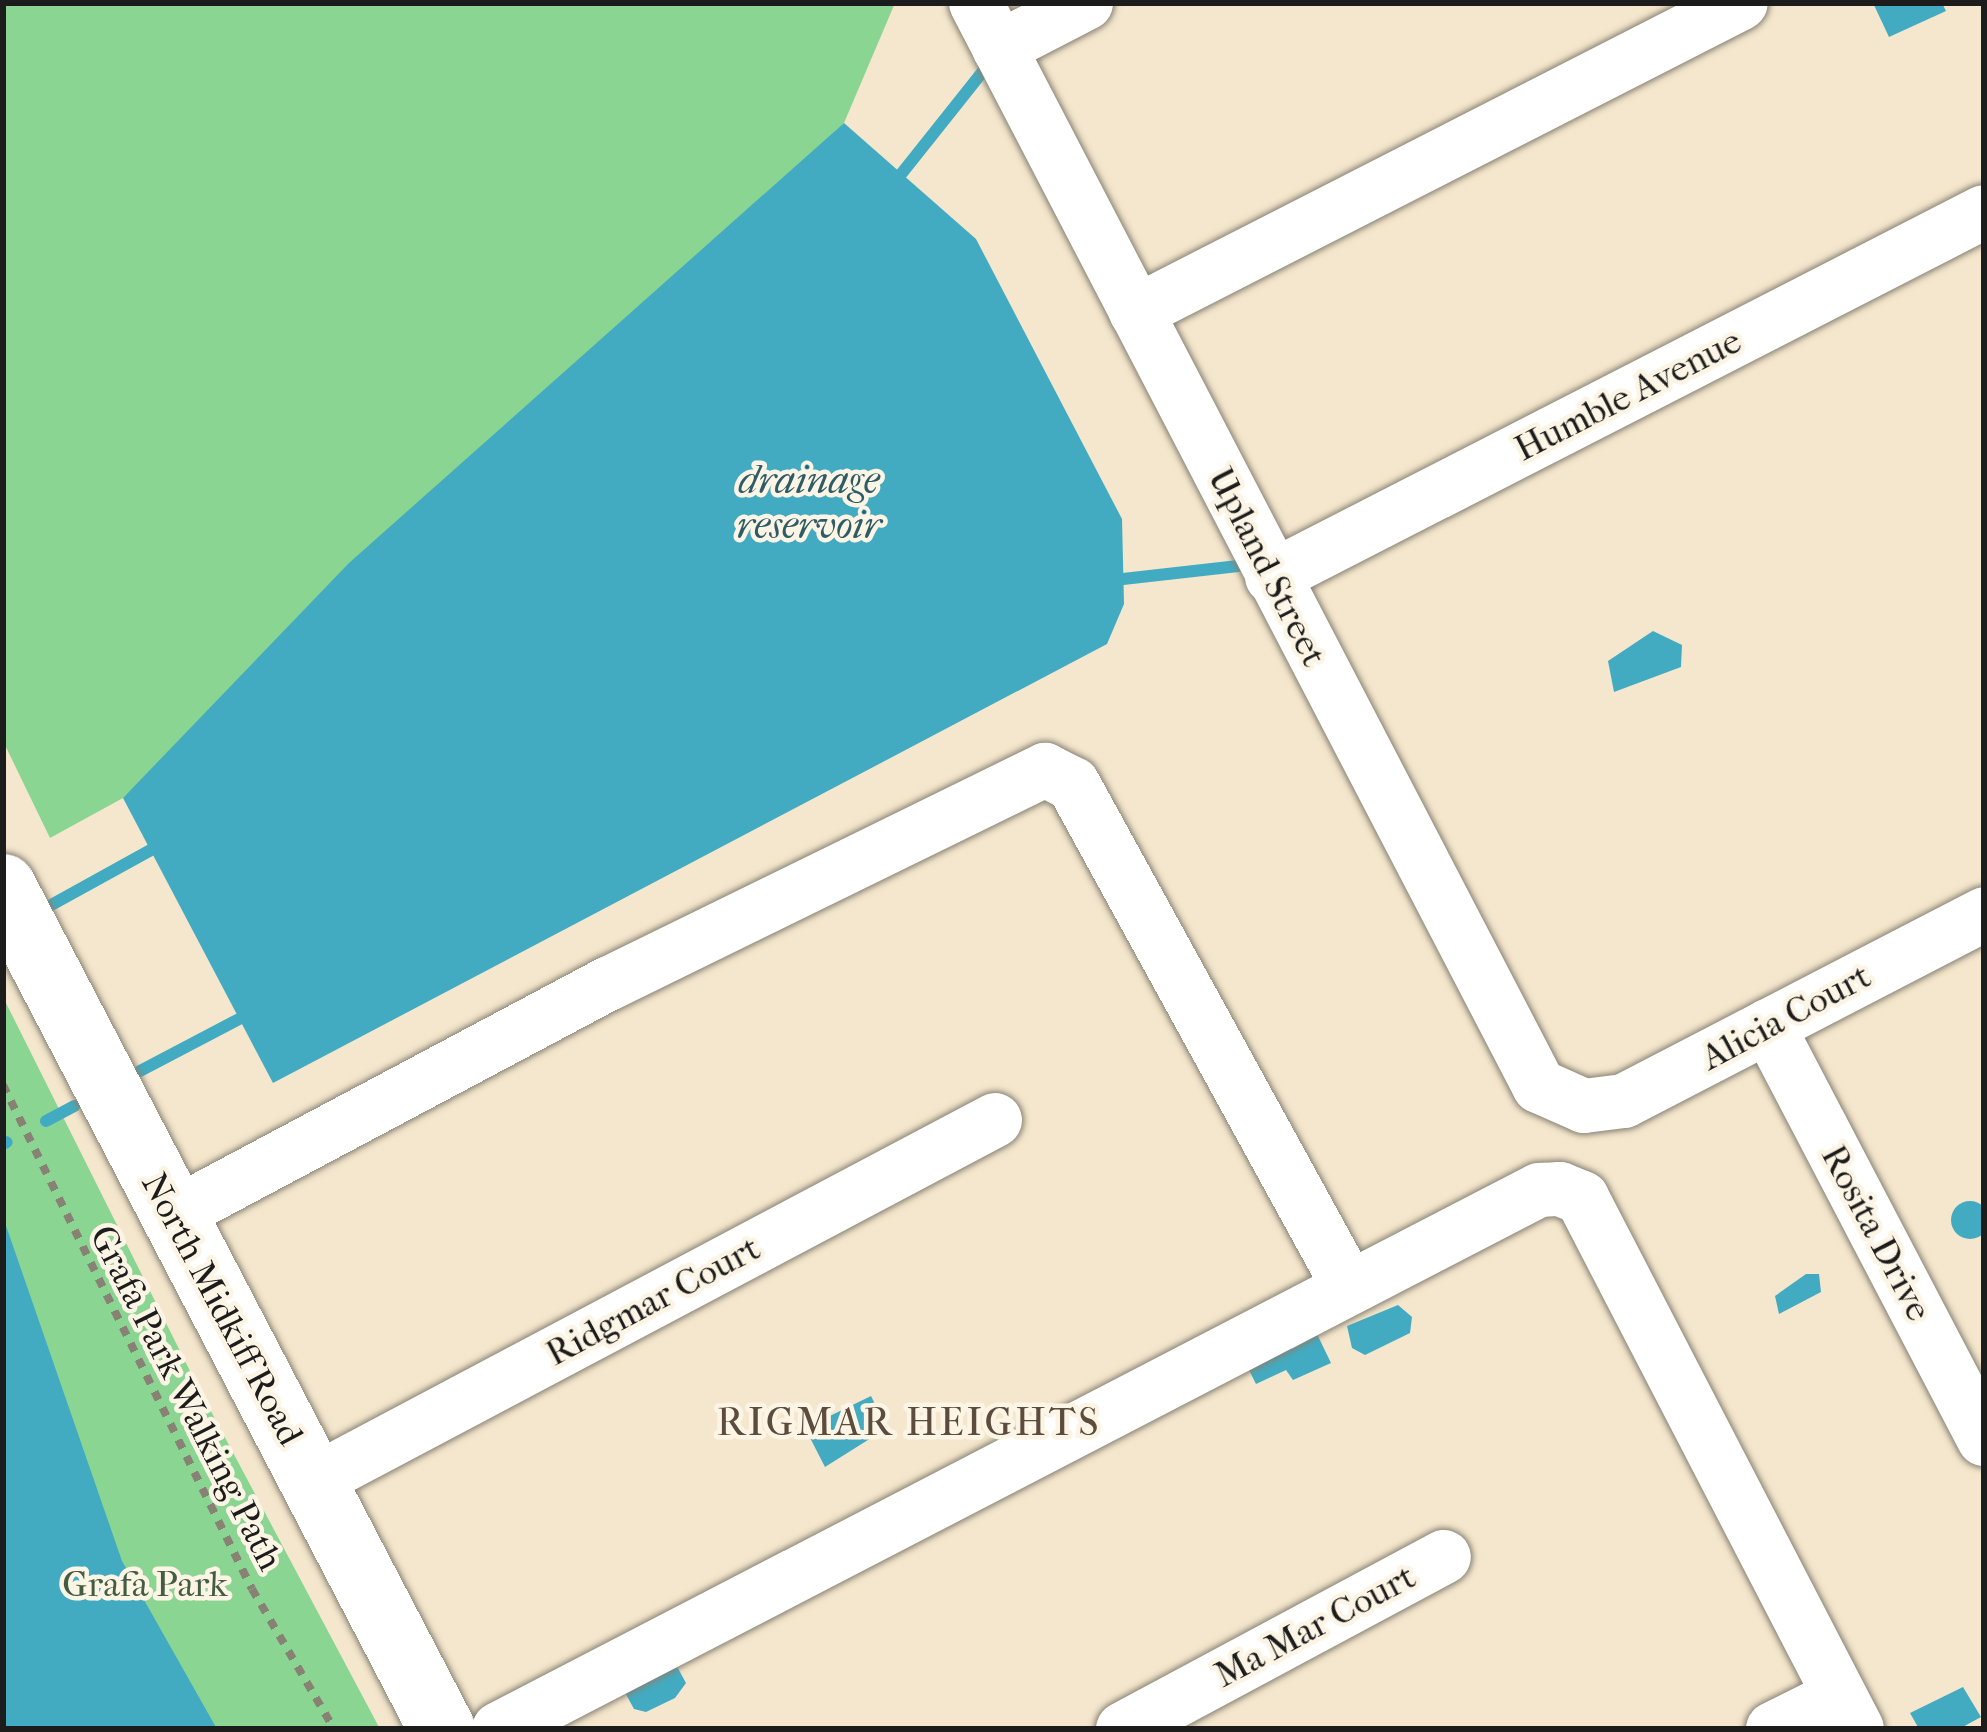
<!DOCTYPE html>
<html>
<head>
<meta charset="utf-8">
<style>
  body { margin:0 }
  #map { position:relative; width:1987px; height:1732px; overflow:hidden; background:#f5e7cd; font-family:"IM FELL French Canon",serif }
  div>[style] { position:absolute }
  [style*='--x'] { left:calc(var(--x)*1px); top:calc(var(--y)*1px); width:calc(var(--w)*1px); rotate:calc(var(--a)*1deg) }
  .green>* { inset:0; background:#8bd592 }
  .water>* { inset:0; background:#42abc2 }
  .round { border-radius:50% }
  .stream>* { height:12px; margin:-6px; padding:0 6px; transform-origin:6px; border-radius:6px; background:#42abc2 }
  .path>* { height:8px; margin-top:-4px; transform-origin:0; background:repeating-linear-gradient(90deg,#888274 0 9px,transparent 0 18px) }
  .roads { filter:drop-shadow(0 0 3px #888274) drop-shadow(0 0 3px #888274) }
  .minor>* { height:54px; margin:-27px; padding:0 27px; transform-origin:27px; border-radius:27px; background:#fff }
  .major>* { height:66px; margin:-33px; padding:0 33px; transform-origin:33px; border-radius:33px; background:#fff }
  span { translate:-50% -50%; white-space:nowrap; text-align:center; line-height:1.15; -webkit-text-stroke:9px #fcf5e5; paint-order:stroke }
  .street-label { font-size:36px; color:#1c1c1c }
  .park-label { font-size:36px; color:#435d45 }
  .water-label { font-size:39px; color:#2d5c67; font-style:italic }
  .neighbourhood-label { font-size:39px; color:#5b4c3d; letter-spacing:3px }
  .frame { position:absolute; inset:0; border:6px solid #1c1c1c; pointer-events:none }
</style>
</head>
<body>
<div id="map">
  <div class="green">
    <i style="clip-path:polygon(3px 3px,895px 3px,844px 123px,123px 798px,50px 838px,3px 741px)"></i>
    <i style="clip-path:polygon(3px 997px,196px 1383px,380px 1729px,3px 1729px)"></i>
  </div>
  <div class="water">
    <i style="clip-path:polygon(1873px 3px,1942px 3px,1946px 11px,1889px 37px)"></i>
    <i style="clip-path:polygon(844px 123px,976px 239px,1122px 519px,1124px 604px,1107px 644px,273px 1083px,123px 798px,349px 563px)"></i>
    <i style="clip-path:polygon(1653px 631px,1682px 645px,1681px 667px,1614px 692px,1608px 661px)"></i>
    <i class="round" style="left:1951px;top:1201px;width:38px;height:38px"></i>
    <i style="clip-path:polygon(3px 1217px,122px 1561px,217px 1729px,3px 1729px)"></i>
    <i style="clip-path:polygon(1806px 1274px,1819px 1274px,1821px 1292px,1779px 1314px,1775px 1296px)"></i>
    <i style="clip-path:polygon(1398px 1305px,1412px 1317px,1410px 1333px,1365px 1355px,1352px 1348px,1347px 1326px)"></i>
    <i style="clip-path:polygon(1317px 1334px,1331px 1363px,1293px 1380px,1286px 1370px,1256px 1384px,1249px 1370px)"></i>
    <i style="clip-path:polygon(871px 1396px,887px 1428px,825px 1467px,805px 1428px)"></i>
    <i style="clip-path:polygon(674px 1661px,686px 1683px,675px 1698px,646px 1712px,634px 1709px,622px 1687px)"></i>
    <i style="clip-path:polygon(1963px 1687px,1981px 1717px,1959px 1729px,1919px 1729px,1910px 1713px)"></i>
  </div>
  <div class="stream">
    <i style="--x:902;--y:173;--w:132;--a:-51.5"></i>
    <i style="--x:1123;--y:579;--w:116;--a:-6.4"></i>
    <i style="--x:53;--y:904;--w:112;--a:-28.9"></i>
    <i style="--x:140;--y:1071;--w:112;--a:-27.7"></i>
    <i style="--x:46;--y:1121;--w:32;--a:-28"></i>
    <i style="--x:3;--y:1144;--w:4;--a:-27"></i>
  </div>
  <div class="path">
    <i style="--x:3;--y:1085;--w:562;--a:63.71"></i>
    <i style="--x:252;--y:1589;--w:162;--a:59.6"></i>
  </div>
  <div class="roads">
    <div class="minor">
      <i style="--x:976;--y:3;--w:1221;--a:62.53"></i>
      <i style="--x:1539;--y:1086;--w:49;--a:24"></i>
      <i style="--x:1584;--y:1106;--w:40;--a:-7.1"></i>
      <i style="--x:1624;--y:1101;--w:406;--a:-27.4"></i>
      <i style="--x:999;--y:48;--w:98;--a:-27.3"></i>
      <i style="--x:1136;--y:312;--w:679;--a:-27.06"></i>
      <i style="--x:1272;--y:577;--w:800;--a:-27.14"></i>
      <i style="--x:1768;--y:1026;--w:466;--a:62.4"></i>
      <i style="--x:173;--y:1215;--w:493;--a:-28"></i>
      <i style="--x:608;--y:984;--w:487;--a:-26.1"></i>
      <i style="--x:1045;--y:770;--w:31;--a:27"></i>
      <i style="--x:1073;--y:784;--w:574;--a:61.25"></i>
      <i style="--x:312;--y:1482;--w:773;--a:-27.92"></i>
      <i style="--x:499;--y:1729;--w:1171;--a:-27.4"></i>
      <i style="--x:1539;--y:1190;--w:21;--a:-3"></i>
      <i style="--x:1560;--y:1189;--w:24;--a:22"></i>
      <i style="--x:1582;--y:1198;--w:598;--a:62.62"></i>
      <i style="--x:1123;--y:1729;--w:364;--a:-28.2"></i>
      <i style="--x:1773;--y:1729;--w:74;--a:-26.6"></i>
    </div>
    <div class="major">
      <i style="--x:3;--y:887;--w:950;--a:62.46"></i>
    </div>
  </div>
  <div class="street-label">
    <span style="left:1628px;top:395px;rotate:-27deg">Humble Avenue</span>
    <span style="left:1267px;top:567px;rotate:63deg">Upland Street</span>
    <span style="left:1786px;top:1017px;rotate:-28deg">Alicia Court</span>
    <span style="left:1876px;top:1233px;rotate:62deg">Rosita Drive</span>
    <span style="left:653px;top:1301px;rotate:-28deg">Ridgmar Court</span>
    <span style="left:222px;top:1309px;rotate:62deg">North Midkiff Road</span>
    <span style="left:186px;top:1398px;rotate:63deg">Grafa Park Walking Path</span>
    <span style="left:1315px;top:1626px;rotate:-28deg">Ma Mar Court</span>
  </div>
  <div class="park-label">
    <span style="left:145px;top:1585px">Grafa Park</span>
  </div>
  <div class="water-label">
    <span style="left:809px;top:503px">drainage<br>reservoir</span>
  </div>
  <div class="neighbourhood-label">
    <span style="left:909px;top:1422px">RIGMAR HEIGHTS</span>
  </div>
  <div class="frame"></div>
</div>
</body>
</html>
